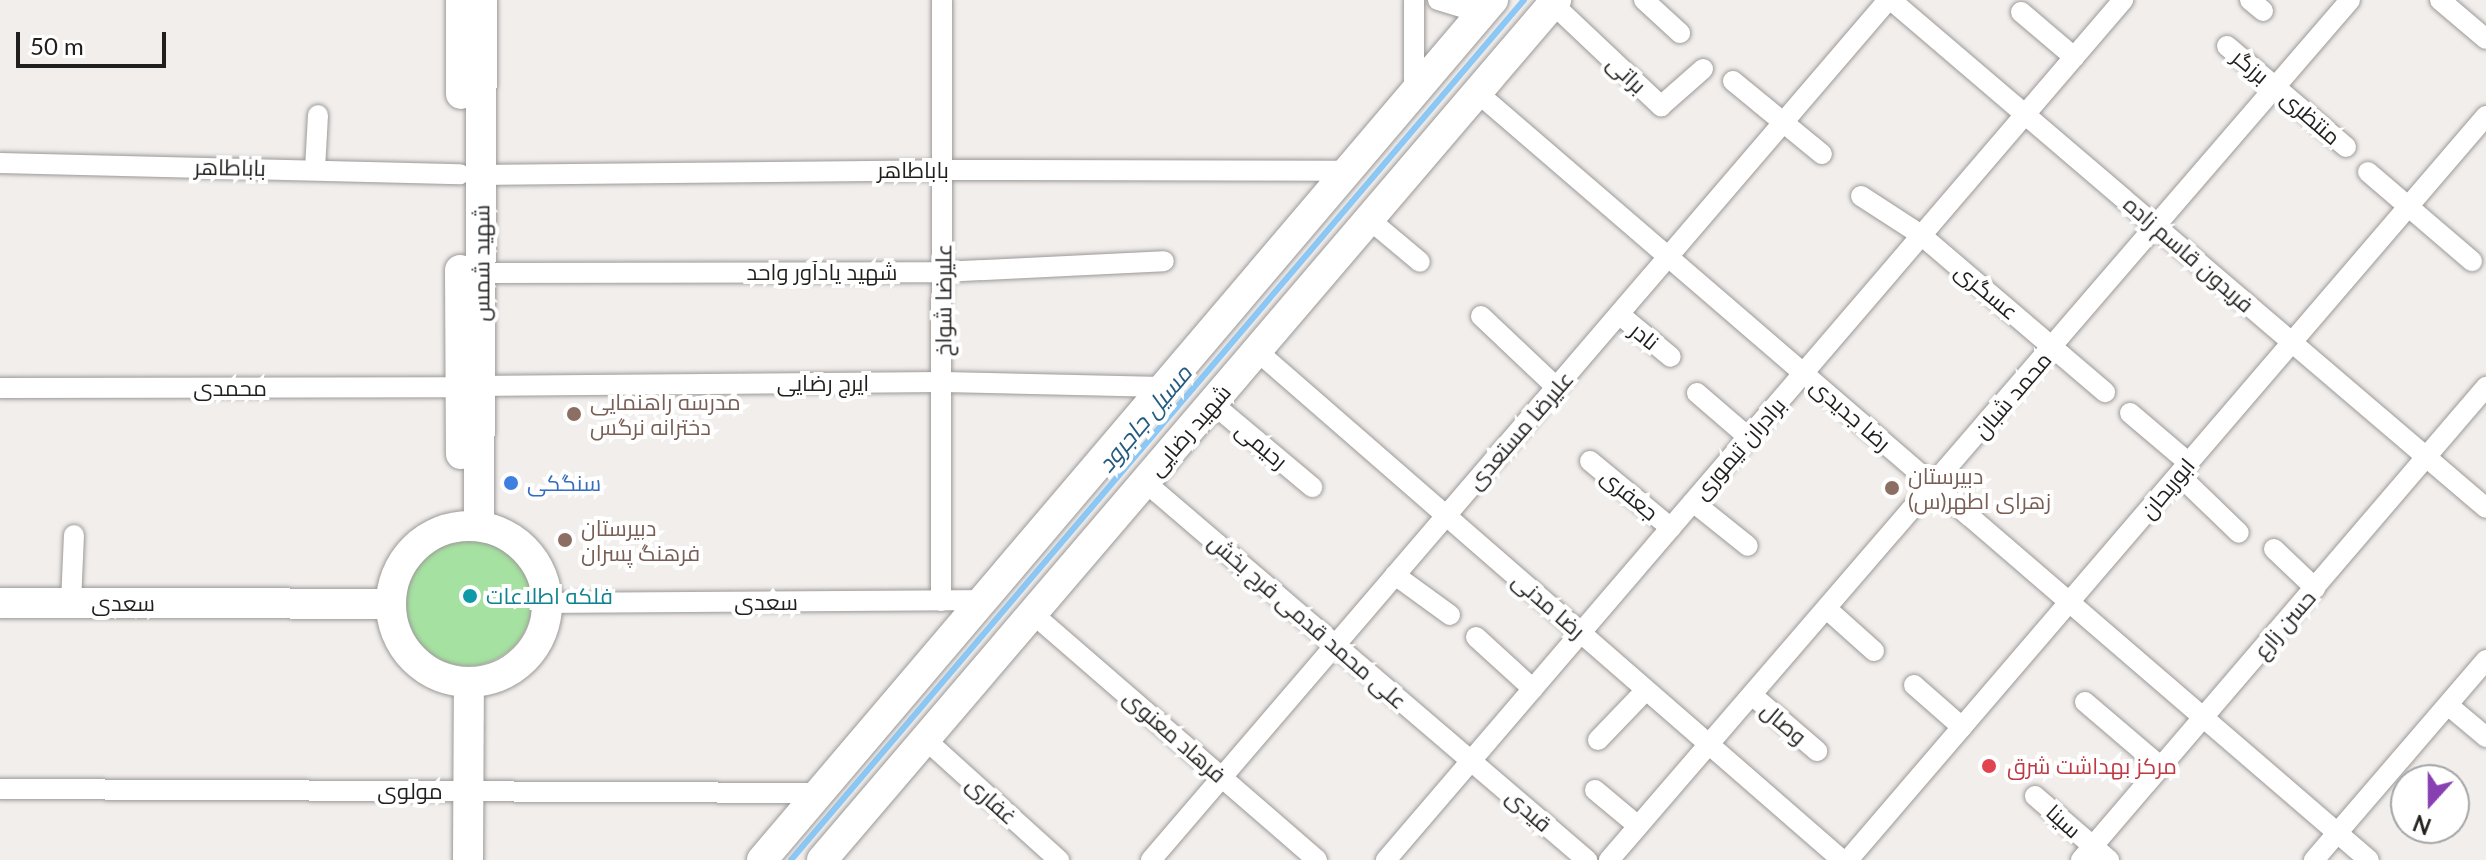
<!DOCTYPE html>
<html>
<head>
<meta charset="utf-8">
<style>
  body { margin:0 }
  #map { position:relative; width:2486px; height:860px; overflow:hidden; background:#f1eeec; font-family:Lato,Cairo,sans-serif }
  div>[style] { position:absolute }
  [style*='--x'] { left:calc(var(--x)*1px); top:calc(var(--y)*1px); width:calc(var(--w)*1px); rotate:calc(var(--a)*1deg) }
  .green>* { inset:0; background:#a5e1a1 }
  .round { border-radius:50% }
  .stream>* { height:6px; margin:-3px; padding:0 3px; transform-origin:3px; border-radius:3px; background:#8cc8f5 }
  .roads { filter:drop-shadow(0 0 2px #9c9997) drop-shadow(0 0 2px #9c9997) }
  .street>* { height:20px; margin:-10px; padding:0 10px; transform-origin:10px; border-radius:10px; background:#fff }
  .secondary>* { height:30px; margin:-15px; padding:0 15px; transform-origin:15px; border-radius:15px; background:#fff }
  .secondary>.ring { margin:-15px; padding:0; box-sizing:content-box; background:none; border:30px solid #fff; border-radius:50% }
  .dots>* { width:22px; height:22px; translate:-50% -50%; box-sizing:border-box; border:4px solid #fff; border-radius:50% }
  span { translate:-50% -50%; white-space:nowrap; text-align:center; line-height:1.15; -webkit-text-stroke:8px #fff; paint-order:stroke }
  .street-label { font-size:22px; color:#201f1e }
  .education-label { font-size:22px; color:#785e54 }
  .left { translate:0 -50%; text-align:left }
  .shop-label { font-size:22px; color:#366cbe }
  .culture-label { font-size:22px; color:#0d838f }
  .health-label { font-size:22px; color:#be3a42 }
  .water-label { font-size:24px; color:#245c81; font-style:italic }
  .north { position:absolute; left:2390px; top:764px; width:80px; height:80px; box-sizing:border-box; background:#fff; border:2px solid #a6a5a5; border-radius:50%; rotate:201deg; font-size:22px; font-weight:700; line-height:32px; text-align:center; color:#201f1e }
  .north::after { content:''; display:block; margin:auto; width:28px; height:36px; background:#883fb2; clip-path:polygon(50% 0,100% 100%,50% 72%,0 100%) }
  .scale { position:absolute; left:16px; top:32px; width:150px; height:36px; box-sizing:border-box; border:4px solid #201f1e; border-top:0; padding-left:10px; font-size:24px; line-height:28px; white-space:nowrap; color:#201f1e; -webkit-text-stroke:6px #fff; paint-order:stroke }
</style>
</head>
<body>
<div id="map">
  <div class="green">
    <i class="round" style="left:404px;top:538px;width:128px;height:128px"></i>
  </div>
  <div class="stream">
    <i style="--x:791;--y:860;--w:1130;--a:-49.56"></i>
  </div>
  <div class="roads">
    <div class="street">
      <i style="--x:1438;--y:0;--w:30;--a:17"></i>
      <i style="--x:1467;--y:9;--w:20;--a:-6"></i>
      <i style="--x:1644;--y:0;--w:49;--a:42.5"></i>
      <i style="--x:1891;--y:0;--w:782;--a:40.49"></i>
      <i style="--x:2250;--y:0;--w:17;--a:40"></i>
      <i style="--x:2440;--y:0;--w:60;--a:40.3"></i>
      <i style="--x:1553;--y:4;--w:149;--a:43.4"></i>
      <i style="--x:1661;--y:106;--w:56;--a:-41.4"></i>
      <i style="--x:2021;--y:12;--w:70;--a:40.3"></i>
      <i style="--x:2227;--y:46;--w:156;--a:40.3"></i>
      <i style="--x:1733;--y:81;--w:115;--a:39.4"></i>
      <i style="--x:1414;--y:92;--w:92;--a:-90"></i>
      <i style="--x:1479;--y:94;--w:1174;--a:40.72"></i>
      <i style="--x:0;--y:163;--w:460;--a:1.4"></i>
      <i style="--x:315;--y:169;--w:54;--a:-86.8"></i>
      <i style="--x:2368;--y:172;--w:137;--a:40.6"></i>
      <i style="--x:480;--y:175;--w:464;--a:-0.6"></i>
      <i style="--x:944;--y:170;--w:402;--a:0.1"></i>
      <i style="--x:1861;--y:196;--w:72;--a:33"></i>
      <i style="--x:1921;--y:235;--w:242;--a:40.5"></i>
      <i style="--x:1370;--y:220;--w:65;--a:40"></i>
      <i style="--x:481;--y:273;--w:461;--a:-0.1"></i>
      <i style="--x:942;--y:272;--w:222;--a:-2.8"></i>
      <i style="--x:1619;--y:314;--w:67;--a:39.6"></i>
      <i style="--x:1481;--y:316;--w:103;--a:43.4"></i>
      <i style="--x:1257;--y:351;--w:775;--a:41.03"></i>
      <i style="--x:481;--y:386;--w:462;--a:-0.5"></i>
      <i style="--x:943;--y:382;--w:221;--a:1.3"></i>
      <i style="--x:0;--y:388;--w:459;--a:-0.1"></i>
      <i style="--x:1697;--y:393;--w:67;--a:40.8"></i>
      <i style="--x:1212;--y:403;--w:131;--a:40"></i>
      <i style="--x:2130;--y:413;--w:77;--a:40.3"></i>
      <i style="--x:1590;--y:461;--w:105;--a:39.6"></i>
      <i style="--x:2179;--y:475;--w:83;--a:44"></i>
      <i style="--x:1145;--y:482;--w:582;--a:40.54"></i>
      <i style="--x:1693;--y:502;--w:70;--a:38.7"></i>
      <i style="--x:2274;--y:549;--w:57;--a:43.6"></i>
      <i style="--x:1395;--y:575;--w:68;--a:36"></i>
      <i style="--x:941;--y:601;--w:601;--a:-89.9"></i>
      <i style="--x:71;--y:603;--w:68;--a:-87.5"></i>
      <i style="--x:548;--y:603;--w:437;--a:-0.4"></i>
      <i style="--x:1827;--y:609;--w:63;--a:41.8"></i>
      <i style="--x:1032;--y:613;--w:377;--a:40.9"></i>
      <i style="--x:1476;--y:637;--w:77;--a:42.4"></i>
      <i style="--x:1914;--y:685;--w:64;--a:41.2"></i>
      <i style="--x:1752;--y:695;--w:86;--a:40.7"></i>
      <i style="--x:2085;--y:702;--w:100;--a:40.5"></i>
      <i style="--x:2448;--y:705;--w:50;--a:40.1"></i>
      <i style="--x:925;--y:739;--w:181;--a:42.1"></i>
      <i style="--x:1598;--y:740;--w:69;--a:-46.2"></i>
      <i style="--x:0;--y:789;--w:819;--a:0.28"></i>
      <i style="--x:1595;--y:790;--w:56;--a:39.9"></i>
      <i style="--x:2035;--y:796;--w:98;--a:40.9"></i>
      <i style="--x:1151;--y:860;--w:1133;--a:-49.4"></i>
      <i style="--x:1386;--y:860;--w:1133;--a:-49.4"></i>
      <i style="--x:1609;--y:860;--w:1135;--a:-49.25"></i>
      <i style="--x:1848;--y:860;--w:980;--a:-49.39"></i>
      <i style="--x:2081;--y:860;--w:623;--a:-49.43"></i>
      <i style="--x:2314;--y:860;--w:264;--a:-49.3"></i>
    </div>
    <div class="secondary">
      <i style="--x:461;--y:94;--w:94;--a:-90"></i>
      <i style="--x:460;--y:270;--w:184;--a:89.7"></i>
      <i class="ring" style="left:391px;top:526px;width:126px;height:126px"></i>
      <i style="--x:479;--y:526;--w:526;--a:-89.67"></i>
      <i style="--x:0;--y:603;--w:390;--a:0.1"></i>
      <i style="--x:468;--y:860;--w:177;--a:-89.7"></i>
      <i style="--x:762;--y:860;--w:1129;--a:-49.64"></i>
      <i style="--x:822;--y:860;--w:1131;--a:-49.52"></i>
    </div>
  </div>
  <div class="dots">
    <i style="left:574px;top:414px;background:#8d6e63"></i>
    <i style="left:511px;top:483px;background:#3f7fe0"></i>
    <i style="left:1892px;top:488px;background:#8d6e63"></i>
    <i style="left:565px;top:540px;background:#8d6e63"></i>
    <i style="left:470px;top:596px;background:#0f9aa8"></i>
    <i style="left:1989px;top:766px;background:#e0444e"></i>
  </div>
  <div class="street-label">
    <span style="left:2251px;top:66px;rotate:40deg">برزگر</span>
    <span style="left:1627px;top:74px;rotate:43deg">براتی</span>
    <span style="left:2311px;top:117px;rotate:41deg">منتظری</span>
    <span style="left:230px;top:167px;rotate:1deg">باباطاهر</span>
    <span style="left:913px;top:170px">باباطاهر</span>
    <span style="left:2189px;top:254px;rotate:41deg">فریدون قاسم زاده</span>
    <span style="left:481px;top:263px;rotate:-90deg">شهید شمس</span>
    <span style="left:822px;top:272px">شهید یادآور واحد</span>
    <span style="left:1987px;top:291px;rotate:40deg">عسگری</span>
    <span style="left:943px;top:300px;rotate:-90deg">علیرضا شواخ</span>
    <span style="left:1645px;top:336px;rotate:39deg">نادر</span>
    <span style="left:823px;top:383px">ایرج رضایی</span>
    <span style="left:230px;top:388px">محمدی</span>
    <span style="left:2012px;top:395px;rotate:-49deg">محمد شبان</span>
    <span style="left:1851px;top:414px;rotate:41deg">رضا جدیدی</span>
    <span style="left:1189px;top:430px;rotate:-49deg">شهید رضایی</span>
    <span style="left:1520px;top:430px;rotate:-49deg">علیرضا مستعدی</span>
    <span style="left:1262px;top:445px;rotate:40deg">رحیمی</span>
    <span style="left:1739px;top:448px;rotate:-49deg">برادران تیموری</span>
    <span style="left:2167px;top:488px;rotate:-50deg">ابوریحان</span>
    <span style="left:1630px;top:494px;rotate:40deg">جعفری</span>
    <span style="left:766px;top:602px">سعدی</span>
    <span style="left:123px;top:603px">سعدی</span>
    <span style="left:1549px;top:605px;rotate:41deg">رضا مدنی</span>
    <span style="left:1308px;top:621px;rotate:41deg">علی محمد قدمی فرح بخش</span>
    <span style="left:2284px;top:624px;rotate:-49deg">حسن زارع</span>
    <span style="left:1784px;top:723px;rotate:40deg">وصال</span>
    <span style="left:1175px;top:736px;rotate:41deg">فرهاد معنوی</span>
    <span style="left:410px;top:791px">مولوی</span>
    <span style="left:992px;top:800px;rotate:42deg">غفاری</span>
    <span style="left:1529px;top:810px;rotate:41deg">قیدی</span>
    <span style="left:2064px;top:821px;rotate:42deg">سینا</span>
  </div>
  <div class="education-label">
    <span class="left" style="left:590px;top:414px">مدرسه راهنمایی<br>دخترانه نرگس</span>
    <span class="left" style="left:1908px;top:488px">دبیرستان<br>زهرای اطهر(س)</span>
    <span class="left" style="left:581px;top:540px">دبیرستان<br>فرهنگ پسران</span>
  </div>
  <div class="shop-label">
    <span class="left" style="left:527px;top:483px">سنگکی</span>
  </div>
  <div class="culture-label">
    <span class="left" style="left:486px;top:596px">فلکه اطلاعات</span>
  </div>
  <div class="health-label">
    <span class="left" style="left:2007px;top:766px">مرکز بهداشت شرق</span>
  </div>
  <div class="water-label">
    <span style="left:1144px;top:418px;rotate:-50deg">مسیل جاجرود</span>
  </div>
  <div class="north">N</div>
  <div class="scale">50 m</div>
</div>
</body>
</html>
